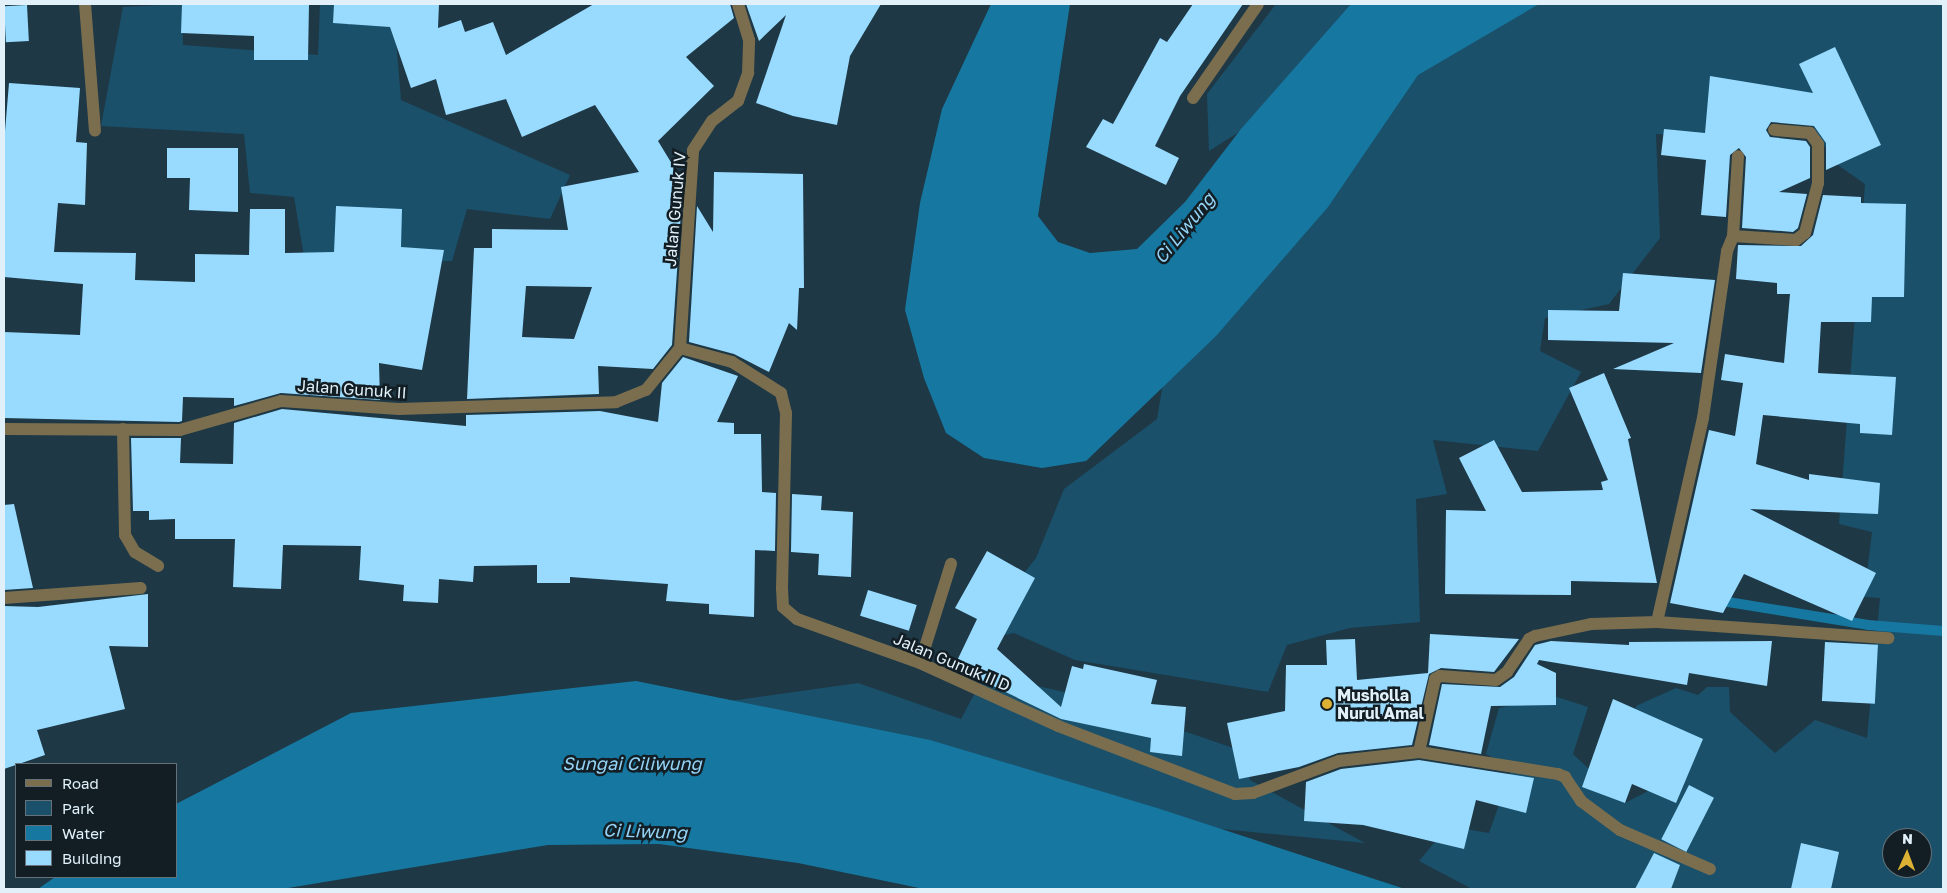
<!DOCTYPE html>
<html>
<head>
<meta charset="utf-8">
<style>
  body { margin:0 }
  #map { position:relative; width:1947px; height:893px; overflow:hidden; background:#1e3846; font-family:"Golos Text",sans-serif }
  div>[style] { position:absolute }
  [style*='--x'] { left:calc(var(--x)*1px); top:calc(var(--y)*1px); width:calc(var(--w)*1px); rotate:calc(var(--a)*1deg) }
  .green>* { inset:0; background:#1a506a }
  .water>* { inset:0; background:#1678a1 }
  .stream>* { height:10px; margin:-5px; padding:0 5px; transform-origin:5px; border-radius:5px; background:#1678a1 }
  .building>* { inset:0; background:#98dbff; transform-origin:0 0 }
  .minor>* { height:12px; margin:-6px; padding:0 6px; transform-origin:6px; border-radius:6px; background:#7a6e4f }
  .dots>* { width:14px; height:14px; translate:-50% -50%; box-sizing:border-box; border:2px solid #121e24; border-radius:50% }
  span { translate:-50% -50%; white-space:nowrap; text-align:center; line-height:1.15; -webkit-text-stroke:5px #121e24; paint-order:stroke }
  .street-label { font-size:16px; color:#e1f0f9 }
  .poi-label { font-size:16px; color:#e1f0f9; font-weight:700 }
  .left { translate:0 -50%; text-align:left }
  .water-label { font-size:18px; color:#94d3f6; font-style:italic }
  .frame { position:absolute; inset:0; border:5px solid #e1f0f9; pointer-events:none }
  .legend { position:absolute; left:15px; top:763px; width:162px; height:115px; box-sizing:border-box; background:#121e24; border:1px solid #657279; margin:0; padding:6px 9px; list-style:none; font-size:15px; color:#e1f0f9 }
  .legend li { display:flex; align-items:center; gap:10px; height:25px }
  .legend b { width:25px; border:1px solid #657279 }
  .north { position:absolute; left:1882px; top:828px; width:50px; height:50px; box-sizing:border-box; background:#121e24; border:1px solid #657279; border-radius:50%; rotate:2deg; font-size:14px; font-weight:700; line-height:20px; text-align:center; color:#e1f0f9 }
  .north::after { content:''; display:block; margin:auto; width:18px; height:22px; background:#ddb133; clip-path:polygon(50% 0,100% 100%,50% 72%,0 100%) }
</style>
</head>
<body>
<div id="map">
  <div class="green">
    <i style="clip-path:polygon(182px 4px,183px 45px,318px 55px,320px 4px,393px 4px,401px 100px,570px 175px,550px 219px,467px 209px,452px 261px,305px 262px,294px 197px,250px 193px,244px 134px,101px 126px,123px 7px)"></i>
    <i style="clip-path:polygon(1276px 4px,1380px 4px,1247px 127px,1209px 151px,1207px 94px)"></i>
    <i style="clip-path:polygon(evenodd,1478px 4px,1943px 4px,1943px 889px,1472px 889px,1419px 861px,1448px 826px,1489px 833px,1512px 768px,1486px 754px,1499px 708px,1554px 696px,1588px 707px,1573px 754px,1625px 803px,1648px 791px,1665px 757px,1630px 733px,1636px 706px,1676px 688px,1698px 695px,1707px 687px,1729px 687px,1730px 712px,1775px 753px,1815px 720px,1867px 738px,1880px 598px,1864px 597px,1872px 532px,1839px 524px,1865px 184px,1835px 163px,1792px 91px,1726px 138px,1656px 134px,1660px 238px,1609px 304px,1545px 318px,1540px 351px,1581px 372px,1538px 451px,1433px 440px,1447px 494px,1416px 499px,1420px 622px,1350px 628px,1287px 645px,1268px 692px,1075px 660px,1014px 633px,968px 643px,1036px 558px,1064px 489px,1157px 419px,1163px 383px,1153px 357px,1478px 4px,1892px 838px,1922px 838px,1922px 868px,1892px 868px,1892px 838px)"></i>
    <i style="clip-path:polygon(985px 674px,1081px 696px,1245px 752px,1250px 780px,1365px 843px,1191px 826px,659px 711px,858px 683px,961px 719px)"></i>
  </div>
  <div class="water">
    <i style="clip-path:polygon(991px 4px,1070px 4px,1038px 216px,1058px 242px,1090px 253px,1137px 249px,1185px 202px,1241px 129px,1351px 4px,1539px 4px,1418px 75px,1328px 207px,1216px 336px,1086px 461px,1042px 468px,984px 458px,946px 433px,924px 378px,905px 310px,920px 203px,942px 109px)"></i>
    <i style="clip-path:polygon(636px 681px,930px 740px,1157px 808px,1405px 889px,924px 889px,798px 863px,659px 844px,548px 845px,282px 889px,38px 889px,55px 877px,176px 877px,176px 804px,351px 713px)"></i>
  </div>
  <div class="stream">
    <i style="--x:1716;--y:600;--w:154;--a:9.3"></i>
    <i style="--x:1868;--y:625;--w:75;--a:4.6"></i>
  </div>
  <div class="building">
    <i style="clip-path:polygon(182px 4px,309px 4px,308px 60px,254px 60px,254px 36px,181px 33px)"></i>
    <i style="clip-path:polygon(evenodd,334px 4px,439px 4px,438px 28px,461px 20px,465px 32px,493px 22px,506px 55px,594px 4px,730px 4px,734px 18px,686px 57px,714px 86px,658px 141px,683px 182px,672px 345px,653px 369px,598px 366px,599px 394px,467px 399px,474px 248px,492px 248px,492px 229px,568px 230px,561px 187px,639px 172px,595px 105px,522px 137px,506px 99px,446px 115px,436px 79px,411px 88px,390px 27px,333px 23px,334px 4px,526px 286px,592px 287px,574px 339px,522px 337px,526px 286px)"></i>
    <i style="clip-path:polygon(746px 4px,881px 4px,850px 56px,837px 125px,793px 116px,756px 103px,786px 15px,759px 41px)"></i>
    <i style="clip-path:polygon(1193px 4px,1243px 4px,1180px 96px,1155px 146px,1179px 158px,1166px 185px,1086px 147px,1103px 119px,1113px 124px,1160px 38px,1167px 42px)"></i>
    <i style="left:27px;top:5px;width:36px;height:23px;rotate:87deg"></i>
    <i style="clip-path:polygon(1835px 47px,1881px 145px,1826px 170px,1826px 143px,1814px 126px,1771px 122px,1766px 130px,1770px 137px,1806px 141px,1810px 147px,1810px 178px,1779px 192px,1807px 194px,1798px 228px,1793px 232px,1742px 228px,1746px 157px,1739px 148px,1730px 155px,1726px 217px,1701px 215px,1706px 160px,1661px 155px,1664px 129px,1705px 133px,1710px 76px,1813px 93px,1799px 64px)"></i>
    <i style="clip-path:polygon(9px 83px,80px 88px,76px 142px,87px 143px,85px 205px,58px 203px,54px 252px,136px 253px,135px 280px,195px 282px,195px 254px,249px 255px,250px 209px,285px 209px,285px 253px,334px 252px,336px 206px,402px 209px,401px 247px,444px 250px,422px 370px,379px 363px,380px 400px,281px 393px,234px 406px,234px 398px,183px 397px,182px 421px,179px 422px,4px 418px,4px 332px,80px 335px,83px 284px,4px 277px,4px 143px)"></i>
    <i style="clip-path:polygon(167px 148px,238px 148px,238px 212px,189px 210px,190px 178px,167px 178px)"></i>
    <i style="clip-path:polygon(714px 172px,803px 174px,804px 288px,799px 288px,797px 330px,789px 323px,769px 372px,734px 354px,689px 342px,697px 206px,713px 232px)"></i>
    <i style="clip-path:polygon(1823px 195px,1861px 197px,1861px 203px,1906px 204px,1904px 297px,1872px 297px,1871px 322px,1821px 322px,1818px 373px,1896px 377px,1892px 435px,1860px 433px,1860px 424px,1763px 415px,1756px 464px,1809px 480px,1809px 474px,1880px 483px,1878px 514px,1750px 509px,1876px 573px,1852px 621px,1744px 574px,1723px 613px,1670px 603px,1709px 430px,1735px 436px,1743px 383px,1721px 380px,1725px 354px,1784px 363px,1790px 294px,1777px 294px,1777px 283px,1736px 279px,1738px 245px,1801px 246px,1813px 235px)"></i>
    <i style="clip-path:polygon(1623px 273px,1715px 280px,1701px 373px,1613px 369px,1674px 343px,1548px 340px,1548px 310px,1619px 311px)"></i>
    <i style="clip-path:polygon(683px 357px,738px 376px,717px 422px,734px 423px,734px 434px,761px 434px,762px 492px,776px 493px,775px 551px,755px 550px,754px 617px,709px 614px,709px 604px,666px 601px,668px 584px,570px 577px,570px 583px,537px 583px,537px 565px,474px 566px,473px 582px,439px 579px,438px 603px,403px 601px,404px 585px,359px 580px,361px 546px,283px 545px,281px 589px,233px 587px,235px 539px,175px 539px,175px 519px,149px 520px,149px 511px,133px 511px,131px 438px,181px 438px,180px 463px,233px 464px,234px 423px,282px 409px,466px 426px,466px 415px,600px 411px,658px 422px,662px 383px)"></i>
    <i style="clip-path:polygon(1604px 373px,1631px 438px,1628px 439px,1657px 583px,1571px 581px,1571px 595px,1445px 594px,1446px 510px,1486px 511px,1459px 458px,1494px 440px,1522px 492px,1603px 490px,1601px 482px,1608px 480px,1569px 388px)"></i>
    <i style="clip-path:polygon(792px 494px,822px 496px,821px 510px,853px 512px,851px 577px,818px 575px,819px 554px,791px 552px)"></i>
    <i style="clip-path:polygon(14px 504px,33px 588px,4px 590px,4px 505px)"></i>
    <i style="clip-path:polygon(987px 551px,1035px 578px,997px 649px,1061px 707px,1072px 666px,1083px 669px,1084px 664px,1157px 680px,1151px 704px,1186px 707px,1182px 756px,1150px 752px,1151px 738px,1061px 719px,954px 667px,977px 619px,955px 608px)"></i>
    <i style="left:868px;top:590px;width:51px;height:27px;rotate:17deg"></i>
    <i style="clip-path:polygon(148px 594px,148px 647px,109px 646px,125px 709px,37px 730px,45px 755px,4px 769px,4px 606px,38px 607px)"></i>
    <i style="clip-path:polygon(1430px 634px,1519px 639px,1494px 672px,1441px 668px,1429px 674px,1412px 745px,1338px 753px,1299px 767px,1239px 779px,1227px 723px,1285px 711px,1286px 665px,1327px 665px,1326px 640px,1355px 639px,1357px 680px,1428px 673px)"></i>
    <i style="clip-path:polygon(1551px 641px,1629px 645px,1629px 642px,1772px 641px,1767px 686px,1689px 673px,1687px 685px,1539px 660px,1537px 664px,1556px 673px,1556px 705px,1491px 706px,1481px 754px,1429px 745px,1442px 684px,1500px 687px,1514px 677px,1535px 645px)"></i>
    <i style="left:1825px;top:642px;width:53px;height:59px;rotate:3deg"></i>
    <i style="clip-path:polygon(1613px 699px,1703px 739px,1676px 803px,1632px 784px,1625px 803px,1582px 787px)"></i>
    <i style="clip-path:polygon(1419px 760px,1534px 778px,1526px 813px,1476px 800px,1464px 849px,1363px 825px,1304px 821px,1306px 782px,1341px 769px)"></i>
    <i style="left:1689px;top:785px;width:28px;height:61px;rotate:27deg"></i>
    <i style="clip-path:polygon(1801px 843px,1839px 852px,1831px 889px,1791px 889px)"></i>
    <i style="clip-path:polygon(1654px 853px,1680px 865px,1671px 889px,1635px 889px)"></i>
  </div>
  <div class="minor">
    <i style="--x:85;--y:4;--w:127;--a:85.5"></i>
    <i style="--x:1193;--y:98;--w:114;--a:-55.3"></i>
    <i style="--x:1733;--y:236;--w:63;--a:3.6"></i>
    <i style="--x:1796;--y:240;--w:11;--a:-38"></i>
    <i style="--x:1805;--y:233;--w:52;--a:-75.4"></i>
    <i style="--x:1818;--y:183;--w:39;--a:-90"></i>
    <i style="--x:1818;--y:144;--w:14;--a:-126"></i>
    <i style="--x:1810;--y:133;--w:36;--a:-175"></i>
    <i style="--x:680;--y:348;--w:54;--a:15.1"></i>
    <i style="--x:732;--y:362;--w:58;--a:32.3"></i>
    <i style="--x:781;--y:393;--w:21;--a:76"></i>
    <i style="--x:786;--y:413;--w:175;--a:91.3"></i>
    <i style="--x:782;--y:588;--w:19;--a:87"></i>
    <i style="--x:783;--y:607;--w:18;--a:41"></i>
    <i style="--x:797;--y:619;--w:131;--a:19.7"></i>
    <i style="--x:920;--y:663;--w:152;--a:24.5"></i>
    <i style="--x:1058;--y:726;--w:190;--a:21"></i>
    <i style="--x:1235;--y:794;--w:18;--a:-3"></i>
    <i style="--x:1253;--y:793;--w:92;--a:-20.4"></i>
    <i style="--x:1339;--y:761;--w:81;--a:-6.4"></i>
    <i style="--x:1419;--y:752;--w:141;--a:9"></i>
    <i style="--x:1558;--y:774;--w:8;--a:23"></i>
    <i style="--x:1565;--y:777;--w:29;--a:56"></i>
    <i style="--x:1581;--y:801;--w:49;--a:36.6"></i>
    <i style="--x:1620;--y:830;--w:98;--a:23.4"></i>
    <i style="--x:680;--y:348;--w:198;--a:-86.2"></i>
    <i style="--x:693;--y:150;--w:35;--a:-57"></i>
    <i style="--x:712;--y:121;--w:33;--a:-38"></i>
    <i style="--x:738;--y:101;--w:30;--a:-70"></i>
    <i style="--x:748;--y:73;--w:33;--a:-88"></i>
    <i style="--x:749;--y:40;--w:38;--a:-107"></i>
    <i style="--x:4;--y:429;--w:176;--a:0.3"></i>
    <i style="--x:180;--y:430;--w:105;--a:-16"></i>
    <i style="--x:281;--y:401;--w:118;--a:3.9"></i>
    <i style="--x:399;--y:409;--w:217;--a:-1.8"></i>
    <i style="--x:616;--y:402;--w:32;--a:-22"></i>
    <i style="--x:646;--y:390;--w:54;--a:-51"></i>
    <i style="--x:123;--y:429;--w:106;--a:88.9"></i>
    <i style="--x:125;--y:535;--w:20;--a:60"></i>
    <i style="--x:135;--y:552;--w:27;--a:31"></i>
    <i style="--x:4;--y:598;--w:137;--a:-4.2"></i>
    <i style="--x:1657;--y:622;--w:209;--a:-77.3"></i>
    <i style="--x:1703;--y:418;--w:169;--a:-81.8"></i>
    <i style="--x:1727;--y:251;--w:16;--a:-68"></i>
    <i style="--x:1733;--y:236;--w:80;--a:-86.4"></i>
    <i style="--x:920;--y:663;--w:104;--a:-72.6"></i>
    <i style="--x:1419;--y:752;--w:75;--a:-77.6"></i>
    <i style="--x:1435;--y:679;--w:6;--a:-31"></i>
    <i style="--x:1440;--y:676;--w:56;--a:4.1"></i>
    <i style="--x:1496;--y:680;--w:14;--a:-36"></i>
    <i style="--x:1507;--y:672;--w:40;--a:-56"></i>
    <i style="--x:1529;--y:639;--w:7;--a:-27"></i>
    <i style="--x:1535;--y:636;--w:57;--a:-12.1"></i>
    <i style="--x:1591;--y:624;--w:66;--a:-1.7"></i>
    <i style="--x:1657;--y:622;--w:232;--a:4"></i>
  </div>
  <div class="dots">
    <i style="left:1327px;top:704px;background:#ddb133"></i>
  </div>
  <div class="street-label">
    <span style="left:675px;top:209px;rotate:-85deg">Jalan Gunuk IV</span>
    <span style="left:352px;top:389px;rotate:4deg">Jalan Gunuk II</span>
    <span style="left:952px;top:662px;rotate:23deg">Jalan Gunuk II D</span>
  </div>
  <div class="poi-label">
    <span class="left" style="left:1337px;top:704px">Musholla<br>Nurul Amal</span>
  </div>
  <div class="water-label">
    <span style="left:1184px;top:228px;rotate:-51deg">Ci Liwung</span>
    <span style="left:632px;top:763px">Sungai Ciliwung</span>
    <span style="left:645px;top:831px;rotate:2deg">Ci Liwung</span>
  </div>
  <div class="frame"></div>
  <ul class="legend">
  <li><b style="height:6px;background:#7a6e4f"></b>Road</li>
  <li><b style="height:14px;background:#1a506a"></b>Park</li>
  <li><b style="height:14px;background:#1678a1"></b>Water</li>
  <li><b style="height:14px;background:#98dbff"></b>Building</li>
  </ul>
  <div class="north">N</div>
</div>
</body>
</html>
